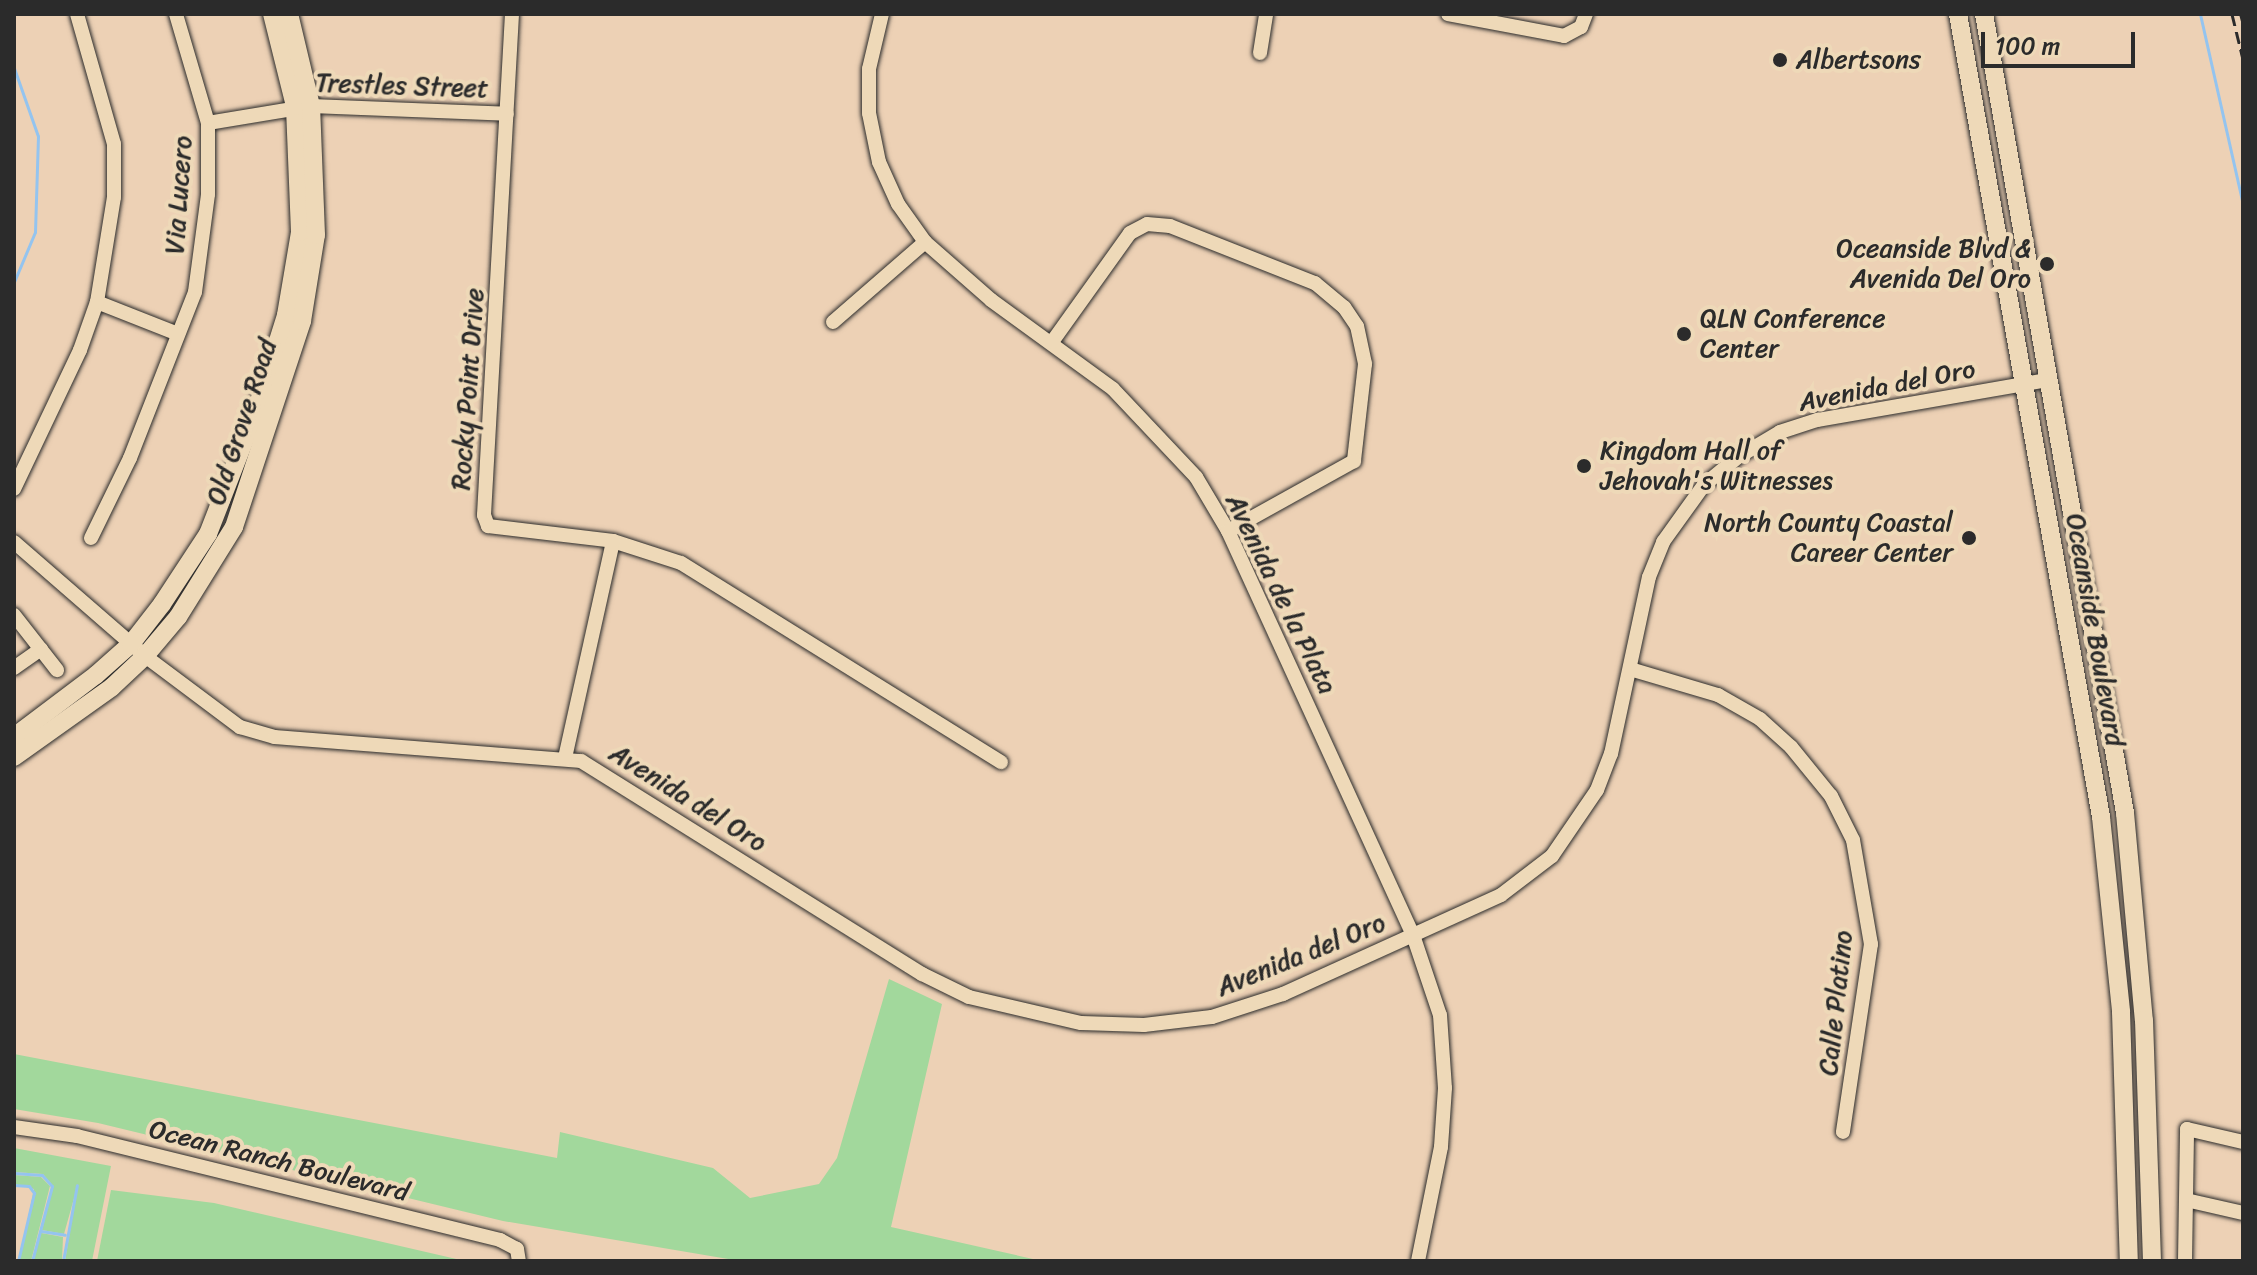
<!DOCTYPE html>
<html>
<head>
<meta charset="utf-8">
<style>
  body { margin:0 }
  #map { position:relative; width:2257px; height:1275px; overflow:hidden; background:#edd1b5; font-family:Sriracha,sans-serif }
  div>[style] { position:absolute }
  [style*='--x'] { left:calc(var(--x)*1px); top:calc(var(--y)*1px); width:calc(var(--w)*1px); rotate:calc(var(--a)*1deg) }
  .green>* { inset:0; background:#a2d89c }
  .stream>* { height:3px; margin:-1.5px; padding:0 1.5px; transform-origin:1.5px; border-radius:1.5px; background:#94c4ef }
  .roads { filter:drop-shadow(0 0 2px #2b2b2b) drop-shadow(0 0 2px #2b2b2b) }
  .minor>* { height:14px; margin:-7px; padding:0 7px; transform-origin:7px; border-radius:7px; background:#eed9b8 }
  .major>* { height:18px; margin:-9px; padding:0 9px; transform-origin:9px; border-radius:9px; background:#eed9b8 }
  .tram>* { height:2px; margin:-1px; padding:0 1px; transform-origin:1px; border-radius:1px; background:#2b2b2b }
  .rail>* { height:3px; margin-top:-1.5px; transform-origin:0; background:repeating-linear-gradient(90deg,#2b2b2b 0 12px,transparent 0 18px) }
  .dots>* { width:22px; height:22px; translate:-50% -50%; box-sizing:border-box; border:4px solid #eed9b8; border-radius:50% }
  span { translate:-50% -50%; white-space:nowrap; text-align:center; line-height:1.15; -webkit-text-stroke:8px #eed9b8; paint-order:stroke }
  .poi-label { font-size:26px; color:#2b2b2b }
  .left { translate:0 -50%; text-align:left }
  .right { translate:-100% -50%; text-align:right }
  .street-label { font-size:26px; color:#2b2b2b }
  .frame { position:absolute; inset:0; border:16px solid #2b2b2b; pointer-events:none }
  .scale { position:absolute; left:1981px; top:32px; width:154px; height:36px; box-sizing:border-box; border:4px solid #2b2b2b; border-top:0; padding-left:10px; font-size:24px; line-height:28px; white-space:nowrap; color:#2b2b2b; -webkit-text-stroke:6px #eed9b8; paint-order:stroke }
</style>
</head>
<body>
<div id="map">
  <div class="green">
    <i style="clip-path:polygon(889px 979px,942px 1004px,891px 1227px,1042px 1261px,740px 1261px,503px 1221px,98px 1123px,14px 1109px,14px 1054px,557px 1158px,560px 1132px,713px 1168px,750px 1198px,819px 1184px,837px 1158px)"></i>
    <i style="clip-path:polygon(14px 1148px,111px 1166px,92px 1261px,65px 1261px,78px 1184px,64px 1234px,42px 1230px,53px 1186px,43px 1174px,14px 1172px)"></i>
    <i style="clip-path:polygon(14px 1175px,41px 1177px,50px 1186px,31px 1261px,19px 1261px,34px 1189px,14px 1184px)"></i>
    <i style="clip-path:polygon(111px 1190px,214px 1203px,465px 1261px,97px 1261px)"></i>
    <i style="clip-path:polygon(41px 1233px,63px 1237px,62px 1261px,33px 1261px)"></i>
  </div>
  <div class="stream">
    <i style="--x:2200;--y:14;--w:196;--a:77.3"></i>
    <i style="--x:14;--y:68;--w:72;--a:70.6"></i>
    <i style="--x:38;--y:136;--w:96;--a:91.8"></i>
    <i style="--x:35;--y:232;--w:54;--a:112.8"></i>
    <i style="--x:14;--y:1173;--w:28;--a:4"></i>
    <i style="--x:42;--y:1175;--w:15;--a:48"></i>
    <i style="--x:52;--y:1186;--w:78;--a:104.9"></i>
    <i style="--x:14;--y:1185;--w:15;--a:4"></i>
    <i style="--x:29;--y:1186;--w:9;--a:54"></i>
    <i style="--x:34;--y:1193;--w:70;--a:103.2"></i>
    <i style="--x:41;--y:1231;--w:24;--a:9"></i>
    <i style="--x:63;--y:1261;--w:77;--a:-79.6"></i>
  </div>
  <div class="roads">
    <div class="minor">
      <i style="--x:512;--y:14;--w:502;--a:93.2"></i>
      <i style="--x:484;--y:515;--w:12;--a:70"></i>
      <i style="--x:488;--y:526;--w:126;--a:6.8"></i>
      <i style="--x:613;--y:541;--w:71;--a:17.9"></i>
      <i style="--x:681;--y:563;--w:377;--a:31.9"></i>
      <i style="--x:882;--y:14;--w:57;--a:103.3"></i>
      <i style="--x:869;--y:69;--w:44;--a:90"></i>
      <i style="--x:869;--y:113;--w:50;--a:78.5"></i>
      <i style="--x:879;--y:162;--w:46;--a:65.7"></i>
      <i style="--x:898;--y:204;--w:47;--a:54.6"></i>
      <i style="--x:925;--y:242;--w:88;--a:41.3"></i>
      <i style="--x:991;--y:300;--w:151;--a:36.1"></i>
      <i style="--x:1113;--y:389;--w:121;--a:46.7"></i>
      <i style="--x:1196;--y:477;--w:63;--a:59.3"></i>
      <i style="--x:1228;--y:531;--w:444;--a:65.4"></i>
      <i style="--x:1413;--y:935;--w:84;--a:71.4"></i>
      <i style="--x:1440;--y:1015;--w:73;--a:86.1"></i>
      <i style="--x:1445;--y:1088;--w:59;--a:93.9"></i>
      <i style="--x:1441;--y:1147;--w:116;--a:101.4"></i>
      <i style="--x:1448;--y:14;--w:118;--a:10.7"></i>
      <i style="--x:1564;--y:36;--w:19;--a:-28"></i>
      <i style="--x:1581;--y:27;--w:14;--a:-69"></i>
      <i style="--x:1260;--y:53;--w:39;--a:-81"></i>
      <i style="--x:208;--y:123;--w:104;--a:-9.4"></i>
      <i style="--x:311;--y:106;--w:196;--a:2.3"></i>
      <i style="--x:97;--y:302;--w:87;--a:21.6"></i>
      <i style="--x:833;--y:322;--w:122;--a:-41"></i>
      <i style="--x:1052;--y:342;--w:134;--a:-54.4"></i>
      <i style="--x:1130;--y:233;--w:19;--a:-28"></i>
      <i style="--x:1147;--y:224;--w:23;--a:5"></i>
      <i style="--x:1170;--y:226;--w:156;--a:21.5"></i>
      <i style="--x:1315;--y:283;--w:38;--a:40"></i>
      <i style="--x:1344;--y:307;--w:23;--a:56"></i>
      <i style="--x:1357;--y:326;--w:39;--a:78"></i>
      <i style="--x:1365;--y:364;--w:98;--a:96.5"></i>
      <i style="--x:1354;--y:461;--w:144;--a:150.9"></i>
      <i style="--x:14;--y:489;--w:154;--a:-64.6"></i>
      <i style="--x:80;--y:350;--w:51;--a:-70.5"></i>
      <i style="--x:97;--y:302;--w:106;--a:-80.8"></i>
      <i style="--x:114;--y:197;--w:53;--a:-90"></i>
      <i style="--x:114;--y:144;--w:135;--a:-105.9"></i>
      <i style="--x:91;--y:538;--w:89;--a:-64"></i>
      <i style="--x:130;--y:458;--w:178;--a:-68.6"></i>
      <i style="--x:195;--y:292;--w:99;--a:-82.4"></i>
      <i style="--x:208;--y:194;--w:71;--a:-90"></i>
      <i style="--x:208;--y:123;--w:114;--a:-106.4"></i>
      <i style="--x:14;--y:542;--w:174;--a:41"></i>
      <i style="--x:145;--y:656;--w:119;--a:36.8"></i>
      <i style="--x:240;--y:727;--w:36;--a:16"></i>
      <i style="--x:275;--y:737;--w:307;--a:4.5"></i>
      <i style="--x:581;--y:761;--w:402;--a:32"></i>
      <i style="--x:922;--y:974;--w:52;--a:26.1"></i>
      <i style="--x:969;--y:997;--w:115;--a:13.1"></i>
      <i style="--x:1081;--y:1023;--w:63;--a:1.8"></i>
      <i style="--x:1144;--y:1025;--w:68;--a:-6.7"></i>
      <i style="--x:1212;--y:1017;--w:75;--a:-17.9"></i>
      <i style="--x:1283;--y:994;--w:239;--a:-24.4"></i>
      <i style="--x:1501;--y:895;--w:64;--a:-37.4"></i>
      <i style="--x:1552;--y:856;--w:80;--a:-55.7"></i>
      <i style="--x:1597;--y:790;--w:39;--a:-69"></i>
      <i style="--x:1611;--y:754;--w:181;--a:-77.9"></i>
      <i style="--x:1649;--y:577;--w:38;--a:-68"></i>
      <i style="--x:1663;--y:542;--w:70;--a:-54.3"></i>
      <i style="--x:1704;--y:485;--w:44;--a:-39.5"></i>
      <i style="--x:1738;--y:457;--w:49;--a:-30.8"></i>
      <i style="--x:1780;--y:432;--w:40;--a:-18"></i>
      <i style="--x:1818;--y:420;--w:233;--a:-9.9"></i>
      <i style="--x:14;--y:615;--w:70;--a:52"></i>
      <i style="--x:14;--y:668;--w:33;--a:-35"></i>
      <i style="--x:1630;--y:669;--w:92;--a:16.5"></i>
      <i style="--x:1718;--y:695;--w:48;--a:29.7"></i>
      <i style="--x:1760;--y:719;--w:42;--a:42.1"></i>
      <i style="--x:1791;--y:747;--w:63;--a:50.8"></i>
      <i style="--x:1831;--y:796;--w:49;--a:63.4"></i>
      <i style="--x:1853;--y:840;--w:106;--a:80.2"></i>
      <i style="--x:1871;--y:944;--w:190;--a:98.5"></i>
      <i style="--x:565;--y:758;--w:222;--a:-77.5"></i>
      <i style="--x:14;--y:1127;--w:64;--a:8.1"></i>
      <i style="--x:77;--y:1136;--w:436;--a:13.8"></i>
      <i style="--x:500;--y:1240;--w:19;--a:28"></i>
      <i style="--x:517;--y:1249;--w:12;--a:81"></i>
      <i style="--x:2186;--y:1200;--w:58;--a:12.8"></i>
      <i style="--x:2185;--y:1261;--w:132;--a:-89.1"></i>
      <i style="--x:2187;--y:1129;--w:57;--a:13.1"></i>
    </div>
    <div class="major">
      <i style="--x:1958;--y:14;--w:816;--a:79.9"></i>
      <i style="--x:2101;--y:817;--w:196;--a:84.1"></i>
      <i style="--x:2121;--y:1012;--w:249;--a:88.2"></i>
      <i style="--x:1984;--y:14;--w:811;--a:79.99"></i>
      <i style="--x:2125;--y:813;--w:208;--a:84.8"></i>
      <i style="--x:2144;--y:1020;--w:241;--a:88.1"></i>
      <i style="--x:14;--y:737;--w:103;--a:-37.1"></i>
      <i style="--x:96;--y:675;--w:47;--a:-41.5"></i>
      <i style="--x:131;--y:644;--w:51;--a:-52.2"></i>
      <i style="--x:162;--y:604;--w:84;--a:-56.7"></i>
      <i style="--x:208;--y:534;--w:132;--a:-68.7"></i>
      <i style="--x:256;--y:411;--w:101;--a:-72.6"></i>
      <i style="--x:286;--y:315;--w:84;--a:-80.4"></i>
      <i style="--x:300;--y:232;--w:126;--a:-92.3"></i>
      <i style="--x:295;--y:106;--w:95;--a:-104"></i>
      <i style="--x:14;--y:757;--w:120;--a:-35.5"></i>
      <i style="--x:112;--y:687;--w:45;--a:-43.2"></i>
      <i style="--x:145;--y:656;--w:51;--a:-49.8"></i>
      <i style="--x:178;--y:617;--w:106;--a:-58.1"></i>
      <i style="--x:234;--y:527;--w:217;--a:-71.7"></i>
      <i style="--x:302;--y:321;--w:87;--a:-80.8"></i>
      <i style="--x:316;--y:235;--w:129;--a:-92.2"></i>
      <i style="--x:311;--y:106;--w:95;--a:-103.4"></i>
    </div>
  </div>
  <div class="tram">
    <i style="--x:2240;--y:14;--w:11;--a:75"></i>
  </div>
  <div class="rail">
    <i style="--x:2232;--y:14;--w:46;--a:76.3"></i>
  </div>
  <div class="dots">
    <i style="left:1780px;top:60px;background:#2b2b2b"></i>
    <i style="left:2047px;top:264px;background:#2b2b2b"></i>
    <i style="left:1684px;top:334px;background:#2b2b2b"></i>
    <i style="left:1584px;top:466px;background:#2b2b2b"></i>
    <i style="left:1969px;top:538px;background:#2b2b2b"></i>
  </div>
  <div class="poi-label">
    <span class="left" style="left:1796px;top:60px">Albertsons</span>
    <span class="right" style="left:2031px;top:264px">Oceanside Blvd &amp;<br>Avenida Del Oro</span>
    <span class="left" style="left:1700px;top:334px">QLN Conference<br>Center</span>
    <span class="left" style="left:1600px;top:466px">Kingdom Hall of<br>Jehovah's Witnesses</span>
    <span class="right" style="left:1953px;top:538px">North County Coastal<br>Career Center</span>
  </div>
  <div class="street-label">
    <span style="left:402px;top:86px;rotate:2deg">Trestles Street</span>
    <span style="left:179px;top:195px;rotate:-86deg">Via Lucero</span>
    <span style="left:1887px;top:386px;rotate:-11deg">Avenida del Oro</span>
    <span style="left:468px;top:389px;rotate:-86deg">Rocky Point Drive</span>
    <span style="left:242px;top:422px;rotate:-72deg">Old Grove Road</span>
    <span style="left:1281px;top:594px;rotate:64deg">Avenida de la Plata</span>
    <span style="left:2095px;top:630px;rotate:80deg">Oceanside Boulevard</span>
    <span style="left:688px;top:798px;rotate:32deg">Avenida del Oro</span>
    <span style="left:1301px;top:955px;rotate:-22deg">Avenida del Oro</span>
    <span style="left:1836px;top:1003px;rotate:-84deg">Calle Platino</span>
    <span style="left:279px;top:1161px;rotate:14deg">Ocean Ranch Boulevard</span>
  </div>
  <div class="frame"></div>
  <div class="scale">100 m</div>
</div>
</body>
</html>
